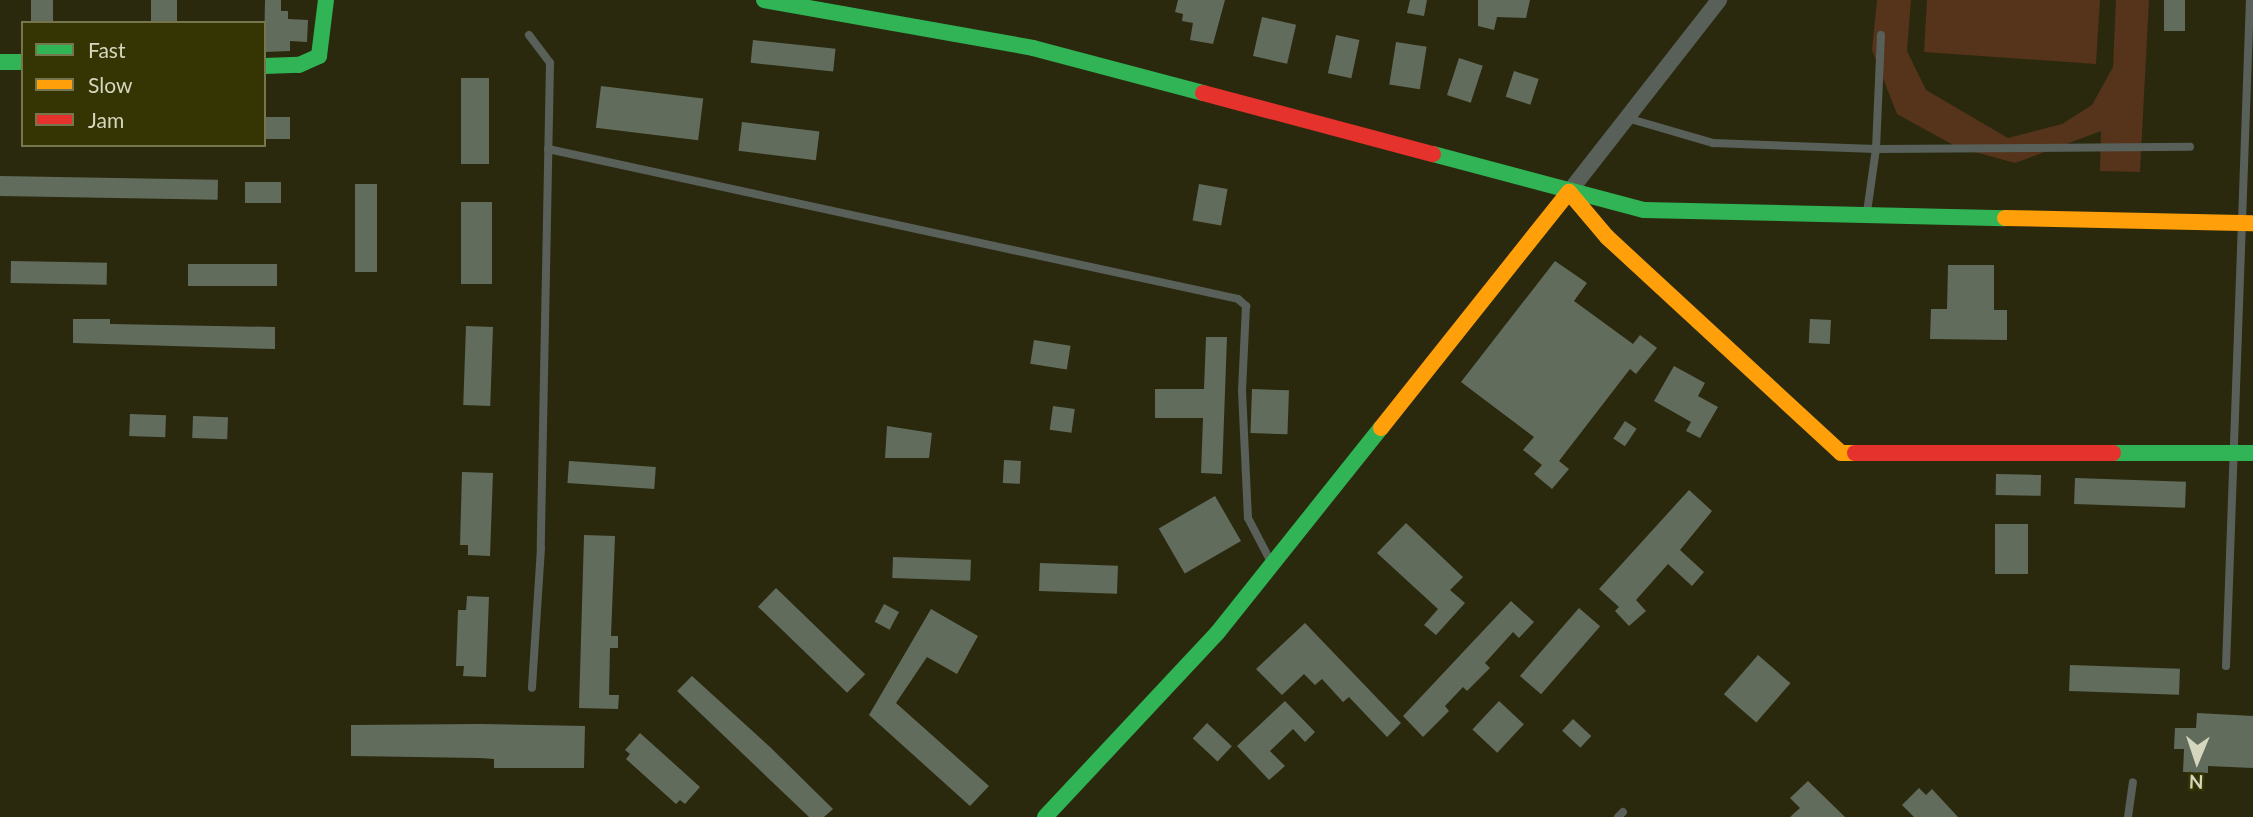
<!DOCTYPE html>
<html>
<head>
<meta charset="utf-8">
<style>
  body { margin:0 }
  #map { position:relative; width:2253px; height:817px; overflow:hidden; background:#2a290e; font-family:Lato,sans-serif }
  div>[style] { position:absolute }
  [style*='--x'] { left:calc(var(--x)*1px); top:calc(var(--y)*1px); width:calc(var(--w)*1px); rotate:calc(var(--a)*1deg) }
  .green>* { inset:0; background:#56331b }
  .building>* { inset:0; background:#626c5c; transform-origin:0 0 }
  .lane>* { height:8px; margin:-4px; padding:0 4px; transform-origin:4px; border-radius:4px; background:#586059 }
  .street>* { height:16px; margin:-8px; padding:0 8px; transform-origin:8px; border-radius:8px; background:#586059 }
  .fast>* { height:16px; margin:-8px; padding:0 8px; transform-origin:8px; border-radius:8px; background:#30b455 }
  .slow>* { height:16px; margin:-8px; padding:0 8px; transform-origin:8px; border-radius:8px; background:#ff9f0a }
  .jam>* { height:16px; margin:-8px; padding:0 8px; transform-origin:8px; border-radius:8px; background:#e5322d }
  span { translate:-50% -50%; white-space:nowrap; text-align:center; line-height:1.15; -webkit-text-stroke:7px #353403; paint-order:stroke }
  .legend { position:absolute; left:21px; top:21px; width:245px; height:126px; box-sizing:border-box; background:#353403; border:2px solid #75754e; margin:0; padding:9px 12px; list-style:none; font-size:21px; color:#d5d6be }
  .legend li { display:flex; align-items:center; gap:14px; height:35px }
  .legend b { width:35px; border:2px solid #75754e }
  .north { position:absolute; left:2162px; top:726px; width:70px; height:70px; -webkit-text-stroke:5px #353403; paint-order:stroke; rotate:182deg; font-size:19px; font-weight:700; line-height:28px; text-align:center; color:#d5d6be }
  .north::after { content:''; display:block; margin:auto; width:24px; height:32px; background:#d5d6be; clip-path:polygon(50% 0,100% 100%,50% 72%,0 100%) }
</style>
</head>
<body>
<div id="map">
  <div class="green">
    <i style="clip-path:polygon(1877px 0,1911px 0,1907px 51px,1926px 90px,2008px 138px,2062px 124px,2092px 105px,2113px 67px,2116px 0,2149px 0,2140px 172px,2100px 171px,2101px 131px,2015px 163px,1957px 147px,1897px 114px,1872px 50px)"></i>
    <i style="clip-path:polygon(1927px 0,2100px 0,2096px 64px,1924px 52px)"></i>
  </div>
  <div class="building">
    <i style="left:31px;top:0;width:22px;height:23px"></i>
    <i style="left:151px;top:0;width:26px;height:23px"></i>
    <i style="clip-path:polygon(265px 0,281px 0,281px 11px,288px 11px,288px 19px,308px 20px,307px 42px,290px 41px,290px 51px,264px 52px)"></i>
    <i style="clip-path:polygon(1178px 0,1225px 0,1213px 44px,1190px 40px,1193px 23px,1182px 21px,1183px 14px,1175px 12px)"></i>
    <i style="clip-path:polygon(1410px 0,1427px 0,1424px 16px,1407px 13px)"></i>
    <i style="clip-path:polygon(1478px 0,1530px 0,1526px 18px,1497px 17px,1494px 30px,1478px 26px)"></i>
    <i style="left:2164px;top:0;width:21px;height:31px"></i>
    <i style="left:1262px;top:17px;width:35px;height:40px;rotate:13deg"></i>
    <i style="left:1336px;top:35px;width:24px;height:39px;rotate:12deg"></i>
    <i style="left:753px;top:40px;width:83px;height:23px;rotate:6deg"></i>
    <i style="left:1396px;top:42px;width:31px;height:43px;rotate:9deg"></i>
    <i style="left:1459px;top:58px;width:25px;height:39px;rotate:18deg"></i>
    <i style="left:1514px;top:71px;width:26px;height:27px;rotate:18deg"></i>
    <i style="left:461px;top:78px;width:28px;height:86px"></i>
    <i style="left:601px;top:86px;width:103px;height:42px;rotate:7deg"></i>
    <i style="left:264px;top:117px;width:26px;height:22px"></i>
    <i style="left:742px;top:122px;width:78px;height:29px;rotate:7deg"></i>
    <i style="left:0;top:176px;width:218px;height:20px;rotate:1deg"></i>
    <i style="left:245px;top:182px;width:36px;height:21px"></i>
    <i style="left:355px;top:184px;width:22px;height:88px"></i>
    <i style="left:1199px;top:184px;width:29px;height:37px;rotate:10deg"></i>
    <i style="left:461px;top:202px;width:31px;height:82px"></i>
    <i style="left:11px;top:261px;width:96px;height:22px;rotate:1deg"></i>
    <i style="clip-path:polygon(1555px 261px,1587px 283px,1574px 301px,1633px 344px,1640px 335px,1657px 348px,1636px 374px,1630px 369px,1559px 461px,1569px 469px,1552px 489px,1534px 474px,1542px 465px,1523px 450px,1534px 437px,1461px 382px)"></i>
    <i style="left:277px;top:264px;width:22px;height:89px;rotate:90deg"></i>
    <i style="clip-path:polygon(1948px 265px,1994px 265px,1994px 310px,2007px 310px,2007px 340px,1930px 339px,1931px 309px,1947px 309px)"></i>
    <i style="clip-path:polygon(73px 319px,110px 319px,110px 324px,275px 327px,275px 349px,73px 343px)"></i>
    <i style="left:1810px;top:319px;width:21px;height:24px;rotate:3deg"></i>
    <i style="left:466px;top:326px;width:27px;height:79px;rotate:2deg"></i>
    <i style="clip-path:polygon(1206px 337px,1227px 337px,1222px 474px,1201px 473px,1203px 418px,1155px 418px,1155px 389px,1204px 389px)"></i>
    <i style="left:1034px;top:340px;width:37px;height:24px;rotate:9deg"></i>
    <i style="clip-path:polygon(1674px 366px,1705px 383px,1698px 396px,1718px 407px,1700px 438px,1686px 431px,1691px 422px,1654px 401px)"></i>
    <i style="left:1252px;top:389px;width:37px;height:44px;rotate:2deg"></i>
    <i style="left:1053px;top:406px;width:22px;height:24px;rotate:8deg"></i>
    <i style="left:130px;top:414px;width:36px;height:22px;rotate:2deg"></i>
    <i style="left:193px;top:416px;width:35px;height:22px;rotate:2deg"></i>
    <i style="left:1625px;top:421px;width:14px;height:21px;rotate:34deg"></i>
    <i style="clip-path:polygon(887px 426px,932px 433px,929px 458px,885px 458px)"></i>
    <i style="left:1004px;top:460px;width:17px;height:23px;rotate:3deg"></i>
    <i style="left:569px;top:461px;width:87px;height:22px;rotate:4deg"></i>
    <i style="clip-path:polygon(462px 472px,493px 473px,490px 556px,468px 555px,468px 545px,460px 545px)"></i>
    <i style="left:1996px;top:474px;width:45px;height:21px;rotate:1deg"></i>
    <i style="left:2075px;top:478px;width:111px;height:26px;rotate:2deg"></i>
    <i style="clip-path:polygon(1689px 490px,1712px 511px,1680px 550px,1704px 572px,1692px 586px,1668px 564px,1636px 600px,1646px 611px,1629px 626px,1615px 611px,1619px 607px,1599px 589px)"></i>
    <i style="left:1215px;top:496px;width:52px;height:65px;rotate:60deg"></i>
    <i style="clip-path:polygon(1406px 523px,1463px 577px,1450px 590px,1465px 603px,1436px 635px,1424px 625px,1438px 609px,1377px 553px)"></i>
    <i style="left:1995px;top:524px;width:33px;height:50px"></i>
    <i style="clip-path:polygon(584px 535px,615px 536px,611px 636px,618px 636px,618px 648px,610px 648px,609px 695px,619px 695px,618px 709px,579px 708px)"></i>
    <i style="left:893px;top:557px;width:78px;height:21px;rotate:2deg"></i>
    <i style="left:1040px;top:563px;width:78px;height:28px;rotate:2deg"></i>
    <i style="left:776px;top:588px;width:124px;height:26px;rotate:44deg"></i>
    <i style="clip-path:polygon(467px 596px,489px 597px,486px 677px,463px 676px,464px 666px,456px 666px,458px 610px,466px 610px)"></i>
    <i style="clip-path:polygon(1511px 601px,1534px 622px,1519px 638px,1513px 632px,1485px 663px,1490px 668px,1467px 691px,1463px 687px,1445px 706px,1449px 711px,1423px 737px,1403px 716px)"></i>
    <i style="left:884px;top:604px;width:17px;height:20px;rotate:28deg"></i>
    <i style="left:1579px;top:608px;width:28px;height:90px;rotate:41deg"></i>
    <i style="clip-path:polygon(931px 609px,978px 636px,957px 674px,927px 657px,896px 703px,989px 786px,970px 806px,869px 715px)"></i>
    <i style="clip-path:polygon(1305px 623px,1401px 723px,1387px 737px,1349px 697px,1343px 702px,1322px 679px,1315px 685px,1304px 674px,1282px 695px,1256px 669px)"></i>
    <i style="left:1758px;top:655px;width:43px;height:52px;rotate:41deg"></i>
    <i style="left:2070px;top:665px;width:110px;height:26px;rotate:2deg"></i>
    <i style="clip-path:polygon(692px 676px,770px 747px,833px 809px,824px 817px,809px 817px,677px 691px)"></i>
    <i style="clip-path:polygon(1285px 701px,1315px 732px,1305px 742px,1293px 729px,1270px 751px,1285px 766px,1269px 780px,1237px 746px)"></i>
    <i style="left:1499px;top:701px;width:34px;height:39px;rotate:43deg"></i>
    <i style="clip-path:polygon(2197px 713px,2253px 716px,2253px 768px,2208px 766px,2208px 773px,2183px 772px,2184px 749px,2174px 749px,2175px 728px,2196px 728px)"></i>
    <i style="left:1573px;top:719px;width:25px;height:16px;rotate:43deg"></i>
    <i style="left:1207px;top:723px;width:34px;height:21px;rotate:43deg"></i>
    <i style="clip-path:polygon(480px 724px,585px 726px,584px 768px,494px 768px,494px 759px,480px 758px,351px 756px,351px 725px)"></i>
    <i style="clip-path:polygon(640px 733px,700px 787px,685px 804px,680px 800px,676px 804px,626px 759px,630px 754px,625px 750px)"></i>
    <i style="clip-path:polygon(1808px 781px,1845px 817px,1790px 817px,1800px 808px,1790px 798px)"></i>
    <i style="clip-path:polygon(1919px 788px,1926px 795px,1932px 789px,1958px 817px,1914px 817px,1902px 805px)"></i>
  </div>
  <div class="lane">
    <i style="--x:529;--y:35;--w:35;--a:53"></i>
    <i style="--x:550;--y:63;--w:485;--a:91.1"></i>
    <i style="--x:541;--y:548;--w:140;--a:93.7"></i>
    <i style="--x:1627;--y:118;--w:90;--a:16.2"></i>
    <i style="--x:1713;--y:143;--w:163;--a:2.1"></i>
    <i style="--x:1876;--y:149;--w:314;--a:-0.4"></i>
    <i style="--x:548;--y:149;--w:706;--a:12.26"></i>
    <i style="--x:1238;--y:299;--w:11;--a:41"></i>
    <i style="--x:1246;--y:306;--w:85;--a:92.7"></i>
    <i style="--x:1242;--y:391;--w:127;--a:87.3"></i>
    <i style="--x:1248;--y:518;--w:47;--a:62.4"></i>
    <i style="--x:1867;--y:212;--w:64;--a:-81.9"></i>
    <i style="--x:1876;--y:149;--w:114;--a:-87.5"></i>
    <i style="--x:2226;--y:666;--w:666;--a:-87.94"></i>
    <i style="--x:1618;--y:817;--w:7;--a:-45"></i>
    <i style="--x:2128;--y:817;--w:35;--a:-82"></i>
  </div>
  <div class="street">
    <i style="--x:1569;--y:192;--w:244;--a:-52"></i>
  </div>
  <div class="fast">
    <i style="--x:764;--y:0;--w:273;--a:10.1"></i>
    <i style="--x:1033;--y:48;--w:176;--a:14.8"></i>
    <i style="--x:0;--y:62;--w:23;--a:0"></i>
    <i style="--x:264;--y:66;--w:35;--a:-2"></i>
    <i style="--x:299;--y:65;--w:22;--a:-24"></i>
    <i style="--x:319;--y:56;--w:56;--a:-82.9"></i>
    <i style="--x:1433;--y:154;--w:218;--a:14.9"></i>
    <i style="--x:1644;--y:210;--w:361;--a:1.3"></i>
    <i style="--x:2113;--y:453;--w:140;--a:0"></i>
    <i style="--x:1045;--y:817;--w:253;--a:-46.9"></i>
    <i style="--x:1218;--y:632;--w:261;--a:-51.4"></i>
  </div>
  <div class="slow">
    <i style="--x:1569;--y:192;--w:59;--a:49.8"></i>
    <i style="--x:1607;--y:237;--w:318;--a:42.7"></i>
    <i style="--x:1841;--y:453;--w:14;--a:0"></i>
    <i style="--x:2005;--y:218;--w:248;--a:1.2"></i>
    <i style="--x:1381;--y:428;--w:302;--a:-51.5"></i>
  </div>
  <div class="jam">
    <i style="--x:1203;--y:93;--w:238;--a:14.9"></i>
    <i style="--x:1855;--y:453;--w:258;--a:0"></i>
  </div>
  <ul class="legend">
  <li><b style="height:9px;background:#30b455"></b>Fast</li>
  <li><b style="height:9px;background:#ff9f0a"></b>Slow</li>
  <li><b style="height:9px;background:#e5322d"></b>Jam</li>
  </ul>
  <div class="north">N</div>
</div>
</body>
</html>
